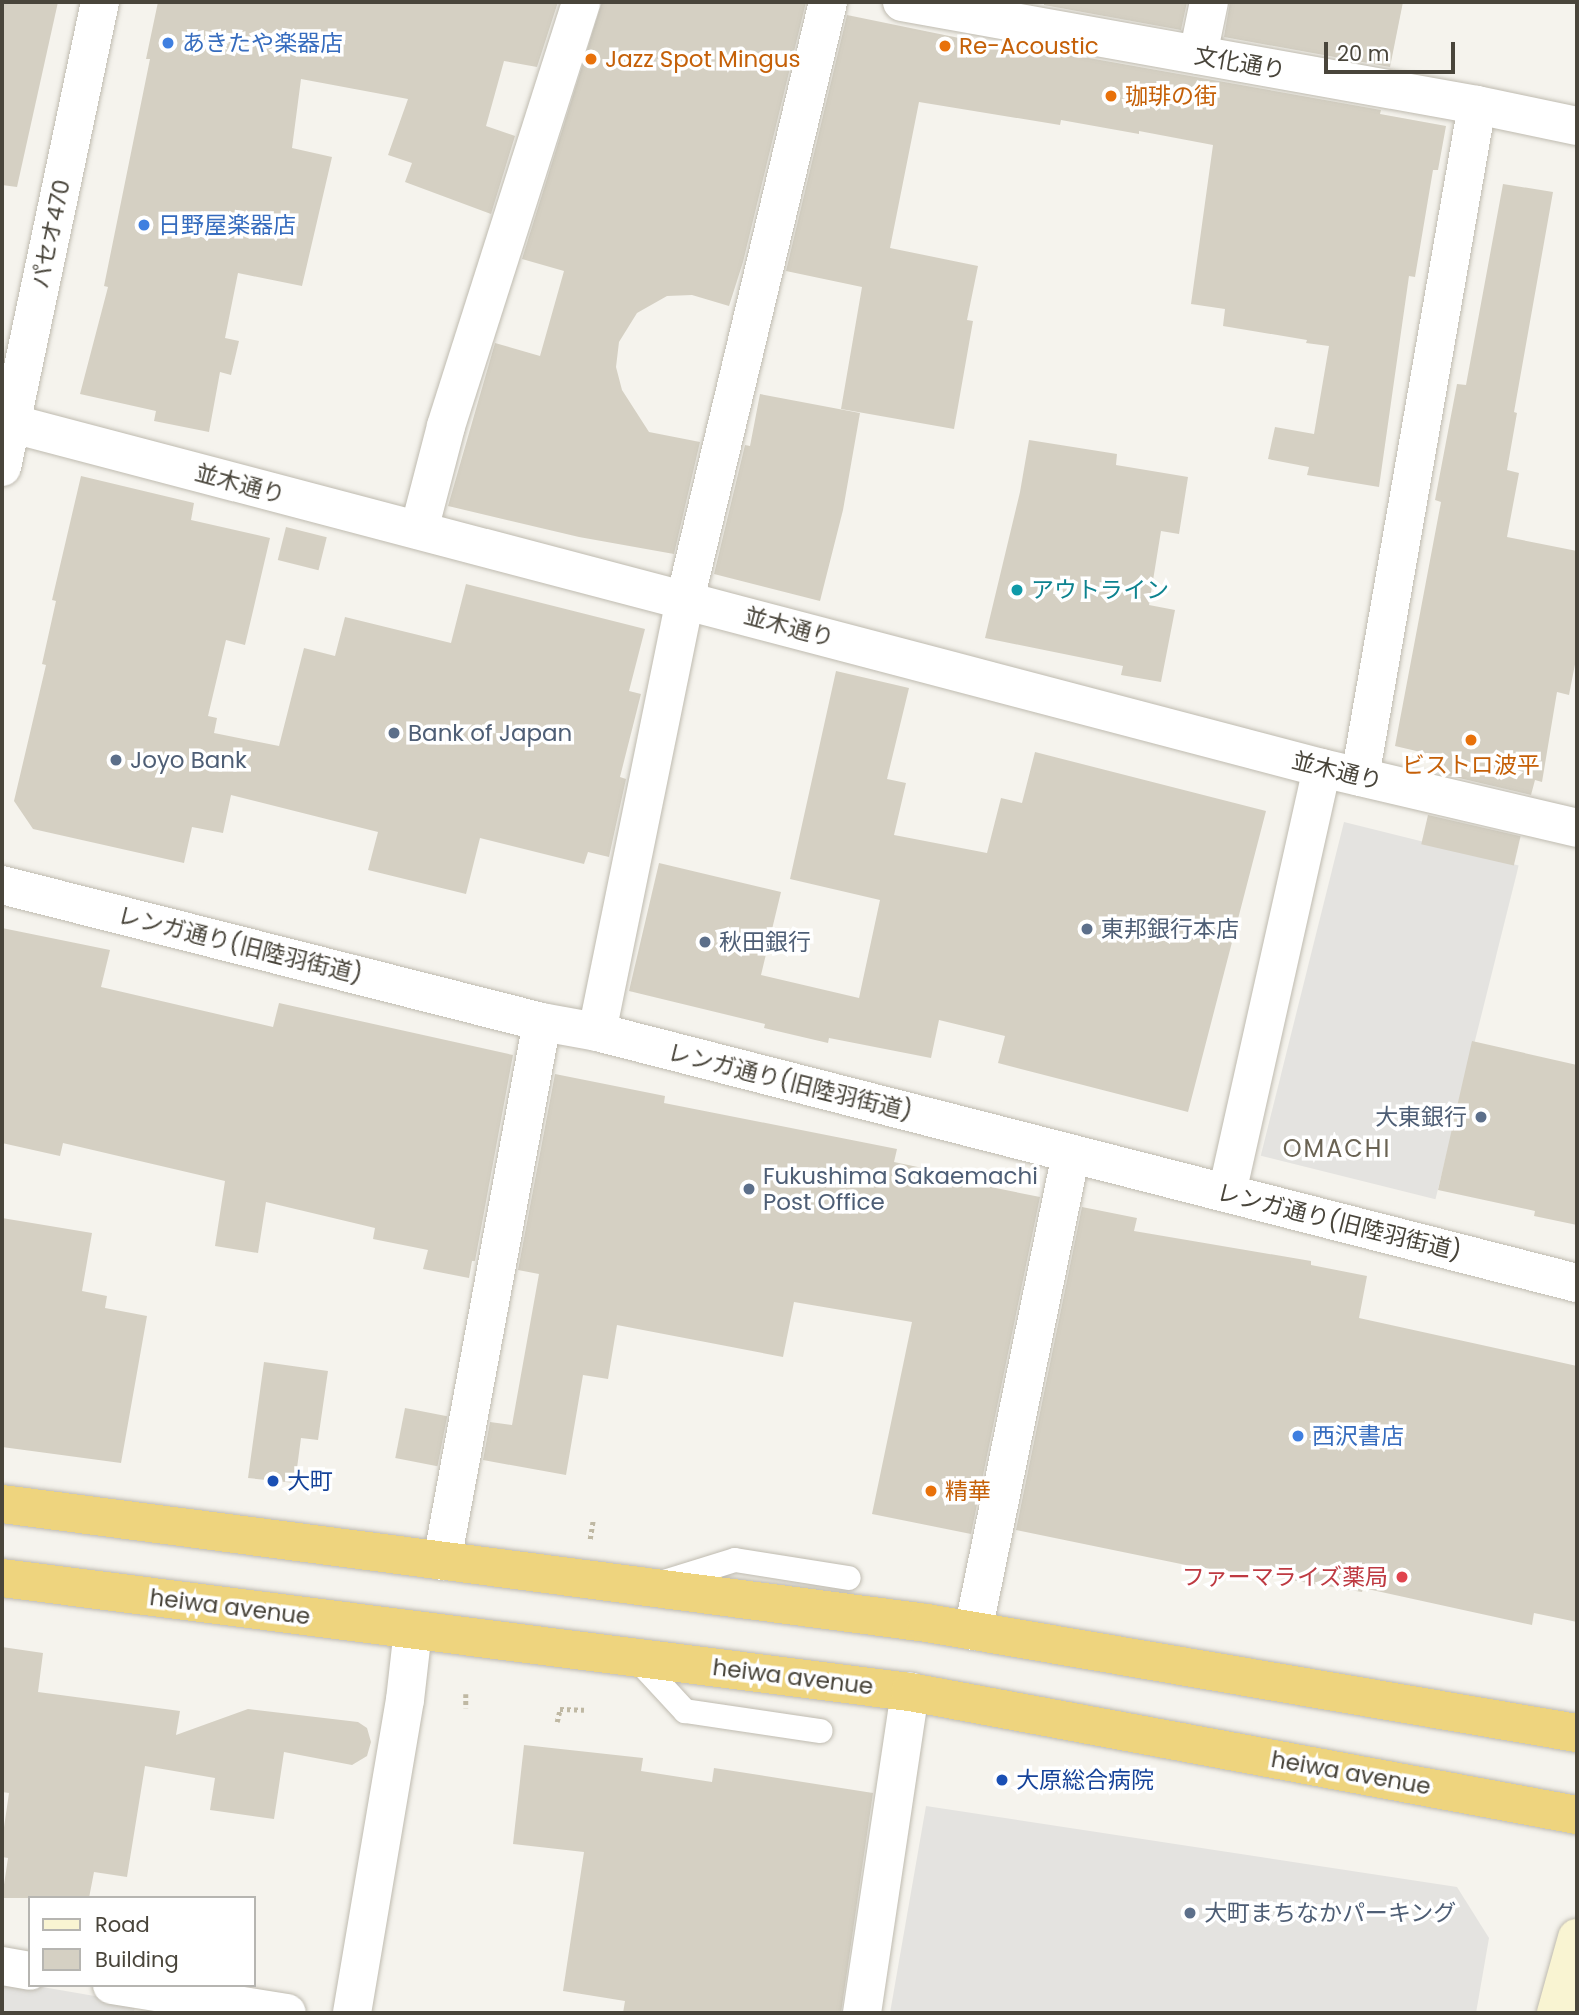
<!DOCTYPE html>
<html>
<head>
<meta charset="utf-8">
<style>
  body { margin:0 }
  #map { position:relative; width:1579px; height:2015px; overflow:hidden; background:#f5f3ed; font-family:Poppins,"Noto Sans JP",sans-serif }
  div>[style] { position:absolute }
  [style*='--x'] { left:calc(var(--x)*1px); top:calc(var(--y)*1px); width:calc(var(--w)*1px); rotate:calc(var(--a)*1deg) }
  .parking>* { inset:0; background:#e4e3e0; transform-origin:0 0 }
  .building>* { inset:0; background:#d5d0c3; transform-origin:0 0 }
  .path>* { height:4.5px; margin-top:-2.25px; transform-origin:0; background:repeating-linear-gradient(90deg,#bfb8a3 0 3.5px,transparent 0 7px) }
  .roads { filter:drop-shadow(0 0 2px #bfbbb0) drop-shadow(0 0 2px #bfbbb0) }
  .lane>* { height:24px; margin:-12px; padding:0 12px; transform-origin:12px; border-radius:12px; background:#fff }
  .street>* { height:38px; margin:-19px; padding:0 19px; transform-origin:19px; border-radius:19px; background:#fff }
  .secondary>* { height:38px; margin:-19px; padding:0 19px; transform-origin:19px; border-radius:19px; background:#f9f4d2 }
  .highway>* { height:38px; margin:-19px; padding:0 19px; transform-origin:19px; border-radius:19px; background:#eed47e }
  .dots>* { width:19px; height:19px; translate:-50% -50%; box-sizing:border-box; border:4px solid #fff; border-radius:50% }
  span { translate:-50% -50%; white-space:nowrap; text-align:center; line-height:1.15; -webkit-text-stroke:7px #fff; paint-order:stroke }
  .shop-label { font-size:23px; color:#366cbe }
  .left { translate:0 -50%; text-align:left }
  .food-label { font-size:23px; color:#c56008 }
  .street-label { font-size:23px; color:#49453b }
  .culture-label { font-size:23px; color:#0d838f }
  .service-label { font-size:23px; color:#4e5e75 }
  .right { translate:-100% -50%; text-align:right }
  .transit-label { font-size:23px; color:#164399 }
  .health-label { font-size:23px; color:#be3a42 }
  .neighbourhood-label { font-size:24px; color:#6a6353; letter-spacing:2px }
  .frame { position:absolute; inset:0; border:4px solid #49453b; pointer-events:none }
  .legend { position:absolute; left:28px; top:1896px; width:228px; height:91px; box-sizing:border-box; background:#fff; border:2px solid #b6b5b1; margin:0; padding:9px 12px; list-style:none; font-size:21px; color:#49453b }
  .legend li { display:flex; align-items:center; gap:14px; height:35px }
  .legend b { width:35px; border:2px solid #b6b5b1 }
  .scale { position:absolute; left:1324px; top:42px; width:131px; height:32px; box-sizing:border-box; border:4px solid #49453b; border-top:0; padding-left:9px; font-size:21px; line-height:24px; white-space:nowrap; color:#49453b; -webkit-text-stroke:5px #fff; paint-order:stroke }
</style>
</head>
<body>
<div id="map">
  <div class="parking">
    <i style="left:1344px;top:822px;width:180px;height:344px;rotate:14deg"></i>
    <i style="clip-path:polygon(926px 1806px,1457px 1887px,1489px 1938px,1476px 2013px,890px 2013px)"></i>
    <i style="clip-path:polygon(2px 1980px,135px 2003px,134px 2013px,2px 2013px)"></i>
  </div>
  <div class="building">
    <i style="clip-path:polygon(2px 2px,58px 2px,17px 187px,2px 185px)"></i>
    <i style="clip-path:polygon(158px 2px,558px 2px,537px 67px,504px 61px,486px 126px,515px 136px,491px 214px,405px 182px,412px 163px,388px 155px,408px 99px,301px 79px,292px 148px,332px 157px,302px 286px,238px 273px,225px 338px,239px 341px,231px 375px,220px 372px,209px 432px,154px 421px,156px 411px,80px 394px,108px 287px,104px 286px,150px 59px,146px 59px)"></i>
    <i style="clip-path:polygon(602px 2px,806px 2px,743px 262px,729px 306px,692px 295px,667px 296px,637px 313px,619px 342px,616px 367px,622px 390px,649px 432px,700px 442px,674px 554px,579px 537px,448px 506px,495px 343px,540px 356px,564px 271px,522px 259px)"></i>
    <i style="clip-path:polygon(1044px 2px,1187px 2px,1181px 30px,1044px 5px)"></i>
    <i style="clip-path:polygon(1230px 2px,1403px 2px,1390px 67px,1224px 37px)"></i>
    <i style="clip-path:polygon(847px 15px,964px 39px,1037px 52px,1038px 49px,1381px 110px,1380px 114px,1446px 126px,1438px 170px,1433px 170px,1415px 277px,1409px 276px,1379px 487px,1307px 475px,1309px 467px,1268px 459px,1275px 427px,1314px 434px,1329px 346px,1306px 343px,1307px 340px,1223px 326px,1225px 309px,1191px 304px,1213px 145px,1139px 131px,1139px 134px,1061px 120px,1060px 125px,919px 102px,890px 248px,978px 266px,967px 320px,973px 321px,954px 429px,841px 409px,862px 287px,786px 271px)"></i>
    <i style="clip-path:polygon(1503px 184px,1553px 192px,1514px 412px,1517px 413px,1507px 470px,1519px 473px,1507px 537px,1577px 551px,1577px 654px,1569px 695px,1557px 692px,1542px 782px,1535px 780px,1531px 795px,1438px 773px,1442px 757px,1395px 746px,1441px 502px,1435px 500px,1457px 384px,1466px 385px)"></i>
    <i style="clip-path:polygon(760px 394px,860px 413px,843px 510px,820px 601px,714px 574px,745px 445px,750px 446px)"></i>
    <i style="clip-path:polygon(1029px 440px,1117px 454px,1116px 465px,1188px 477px,1179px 534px,1161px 531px,1149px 605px,1175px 610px,1161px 682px,1121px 675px,1123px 666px,985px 638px,1020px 492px)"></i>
    <i style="clip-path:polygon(81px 476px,194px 503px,191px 520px,270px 538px,245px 645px,226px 640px,208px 716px,217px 718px,214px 733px,279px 746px,304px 648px,335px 656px,345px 617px,451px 643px,466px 584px,645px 629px,629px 691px,641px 694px,620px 777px,626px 779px,609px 857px,588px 852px,584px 864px,480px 838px,466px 894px,368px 870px,378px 832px,231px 795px,223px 833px,192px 827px,184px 863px,33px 829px,14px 801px,46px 665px,42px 664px,56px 601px,52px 600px)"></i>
    <i style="left:286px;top:527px;width:42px;height:34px;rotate:14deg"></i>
    <i style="clip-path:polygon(836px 671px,909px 688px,887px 779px,906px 783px,894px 835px,987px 853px,1001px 798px,1022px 803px,1035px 752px,1266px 811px,1188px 1112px,998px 1063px,1005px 1036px,939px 1020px,931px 1058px,829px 1038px,828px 1043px,764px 1028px,765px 1024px,629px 991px,659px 863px,781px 892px,761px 975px,859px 998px,880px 900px,790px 879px)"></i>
    <i style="left:1428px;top:815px;width:95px;height:30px;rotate:13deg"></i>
    <i style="clip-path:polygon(2px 928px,110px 950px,101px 987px,273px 1027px,279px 1003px,513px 1055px,475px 1261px,472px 1261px,469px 1278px,423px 1269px,428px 1250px,373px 1239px,375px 1228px,266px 1202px,258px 1253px,215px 1246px,225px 1181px,63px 1143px,60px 1156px,2px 1143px)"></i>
    <i style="clip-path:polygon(1472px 1041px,1577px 1065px,1577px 1225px,1534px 1216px,1535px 1211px,1438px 1190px)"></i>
    <i style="clip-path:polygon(555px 1074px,665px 1096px,664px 1103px,897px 1149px,894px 1162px,932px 1170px,931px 1175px,1040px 1197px,971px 1534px,872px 1514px,912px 1322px,794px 1302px,783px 1357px,617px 1325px,608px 1379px,583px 1375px,566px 1475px,483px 1460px,490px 1422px,512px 1425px,539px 1274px,518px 1270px)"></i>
    <i style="clip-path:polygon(1082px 1207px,1137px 1218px,1134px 1231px,1311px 1261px,1311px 1265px,1367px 1276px,1359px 1318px,1577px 1366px,1577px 1622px,1534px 1613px,1532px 1625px,1363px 1588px,1362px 1592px,1250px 1573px,1249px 1578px,1016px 1530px)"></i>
    <i style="clip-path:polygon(2px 1218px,92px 1233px,82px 1291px,107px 1296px,105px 1308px,147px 1316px,121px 1463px,2px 1447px)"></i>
    <i style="clip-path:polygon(264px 1362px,328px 1371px,318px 1440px,301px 1438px,295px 1483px,248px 1478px)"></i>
    <i style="left:405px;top:1408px;width:43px;height:51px;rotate:11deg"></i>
    <i style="clip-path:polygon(2px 1647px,43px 1653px,38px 1692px,180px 1711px,176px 1735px,248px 1709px,358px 1722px,367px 1728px,371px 1742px,367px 1756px,352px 1765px,284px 1752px,274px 1819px,210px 1810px,215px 1778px,145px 1766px,127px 1877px,94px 1872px,89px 1898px,2px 1898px,8px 1858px,2px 1857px,2px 1841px,9px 1793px,2px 1792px)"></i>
    <i style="clip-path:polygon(524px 1745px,643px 1758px,641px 1771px,712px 1782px,714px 1768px,873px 1793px,841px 2013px,623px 2013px,625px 2001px,563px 1991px,584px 1852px,513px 1844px)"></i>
  </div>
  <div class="path">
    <i style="--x:590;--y:1539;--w:19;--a:-81"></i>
    <i style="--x:466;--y:1694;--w:14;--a:90"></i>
    <i style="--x:557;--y:1722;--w:13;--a:-77"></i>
    <i style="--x:560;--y:1709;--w:24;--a:2"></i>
  </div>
  <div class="roads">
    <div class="lane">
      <i style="--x:661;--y:1583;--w:77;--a:-17.3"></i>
      <i style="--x:735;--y:1560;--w:115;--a:9"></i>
      <i style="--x:635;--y:1657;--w:74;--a:47.2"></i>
      <i style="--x:685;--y:1711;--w:137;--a:8.4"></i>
    </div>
    <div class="street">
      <i style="--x:902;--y:2;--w:584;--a:10.16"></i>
      <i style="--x:1477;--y:105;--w:102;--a:11.9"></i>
      <i style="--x:1198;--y:55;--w:54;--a:-78.3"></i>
      <i style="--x:2;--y:421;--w:1365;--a:14.73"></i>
      <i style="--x:1322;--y:768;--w:262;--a:13.2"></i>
      <i style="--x:2;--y:467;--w:475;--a:-78.1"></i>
      <i style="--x:419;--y:530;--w:107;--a:-75.4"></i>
      <i style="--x:446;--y:426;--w:445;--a:-72.3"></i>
      <i style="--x:1360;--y:777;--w:682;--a:-80.12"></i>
      <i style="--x:2;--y:885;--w:557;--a:14.24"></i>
      <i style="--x:542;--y:1022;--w:56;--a:10.3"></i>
      <i style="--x:597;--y:1032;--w:1012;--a:14.37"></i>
      <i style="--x:597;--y:1032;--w:441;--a:-78.5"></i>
      <i style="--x:685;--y:600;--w:615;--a:-76.55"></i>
      <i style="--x:1227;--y:1193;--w:435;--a:-77.4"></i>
      <i style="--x:442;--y:1561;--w:548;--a:-79.49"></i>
      <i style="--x:973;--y:1631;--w:487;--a:-78.4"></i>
      <i style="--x:2;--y:1966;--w:28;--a:10"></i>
      <i style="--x:112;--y:1985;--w:177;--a:9.1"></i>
      <i style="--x:352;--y:2013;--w:317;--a:-80.4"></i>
      <i style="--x:405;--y:1700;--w:70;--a:-83.5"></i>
      <i style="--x:862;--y:2013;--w:325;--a:-81.5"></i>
    </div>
    <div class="secondary">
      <i style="--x:1556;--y:2013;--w:78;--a:-74.4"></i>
    </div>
    <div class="highway">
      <i style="--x:2;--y:1504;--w:933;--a:7.33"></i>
      <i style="--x:927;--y:1623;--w:659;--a:9.61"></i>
      <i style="--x:2;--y:1578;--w:915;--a:7.16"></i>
      <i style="--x:910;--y:1692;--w:678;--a:10.45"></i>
    </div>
  </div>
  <div class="dots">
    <i style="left:168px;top:43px;background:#3f7fe0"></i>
    <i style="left:945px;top:46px;background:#e8710a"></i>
    <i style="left:591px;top:59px;background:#e8710a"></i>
    <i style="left:1111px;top:96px;background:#e8710a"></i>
    <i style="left:144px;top:225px;background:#3f7fe0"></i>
    <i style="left:1017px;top:590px;background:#0f9aa8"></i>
    <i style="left:394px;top:733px;background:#5c6f8a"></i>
    <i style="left:1471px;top:740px;background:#e8710a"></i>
    <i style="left:116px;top:760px;background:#5c6f8a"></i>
    <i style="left:1087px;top:929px;background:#5c6f8a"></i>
    <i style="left:705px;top:942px;background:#5c6f8a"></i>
    <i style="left:1481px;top:1117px;background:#5c6f8a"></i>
    <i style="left:749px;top:1189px;background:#5c6f8a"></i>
    <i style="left:1298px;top:1436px;background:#3f7fe0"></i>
    <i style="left:273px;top:1481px;background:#1a4fb4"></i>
    <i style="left:931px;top:1491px;background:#e8710a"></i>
    <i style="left:1402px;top:1577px;background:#e0444e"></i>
    <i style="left:1002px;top:1780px;background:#1a4fb4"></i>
    <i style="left:1190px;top:1913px;background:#5c6f8a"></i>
  </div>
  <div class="shop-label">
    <span class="left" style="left:182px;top:43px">あきたや楽器店</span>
    <span class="left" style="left:158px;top:225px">日野屋楽器店</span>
    <span class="left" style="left:1312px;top:1436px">西沢書店</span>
  </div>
  <div class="food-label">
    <span class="left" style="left:959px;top:46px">Re-Acoustic</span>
    <span class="left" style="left:605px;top:59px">Jazz Spot Mingus</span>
    <span class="left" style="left:1125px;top:96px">珈琲の街</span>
    <span style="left:1471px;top:765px">ビストロ波平</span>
    <span class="left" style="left:945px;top:1491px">精華</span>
  </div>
  <div class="street-label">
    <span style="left:1240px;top:63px;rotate:10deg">文化通り</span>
    <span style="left:51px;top:234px;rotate:-78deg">パセオ470</span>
    <span style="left:240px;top:484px;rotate:15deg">並木通り</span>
    <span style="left:789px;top:627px;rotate:15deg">並木通り</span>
    <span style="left:1337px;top:771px;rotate:14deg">並木通り</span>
    <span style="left:240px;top:945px;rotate:14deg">レンガ通り(旧陸羽街道)</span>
    <span style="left:790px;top:1082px;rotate:14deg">レンガ通り(旧陸羽街道)</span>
    <span style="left:1339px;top:1222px;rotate:14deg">レンガ通り(旧陸羽街道)</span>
    <span style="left:230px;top:1607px;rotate:7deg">heiwa avenue</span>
    <span style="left:793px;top:1677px;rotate:7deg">heiwa avenue</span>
    <span style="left:1351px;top:1773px;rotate:10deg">heiwa avenue</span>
  </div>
  <div class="culture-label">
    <span class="left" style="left:1031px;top:590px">アウトライン</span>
  </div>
  <div class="service-label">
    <span class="left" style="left:408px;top:733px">Bank of Japan</span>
    <span class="left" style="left:130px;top:760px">Joyo Bank</span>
    <span class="left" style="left:1101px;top:929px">東邦銀行本店</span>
    <span class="left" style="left:719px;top:942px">秋田銀行</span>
    <span class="right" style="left:1467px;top:1117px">大東銀行</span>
    <span class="left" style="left:763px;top:1189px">Fukushima Sakaemachi<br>Post Office</span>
    <span class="left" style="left:1204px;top:1913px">大町まちなかパーキング</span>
  </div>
  <div class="transit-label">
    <span class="left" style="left:287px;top:1481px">大町</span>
    <span class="left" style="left:1016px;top:1780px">大原総合病院</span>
  </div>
  <div class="health-label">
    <span class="right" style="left:1388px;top:1577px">ファーマライズ薬局</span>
  </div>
  <div class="neighbourhood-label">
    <span style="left:1337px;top:1149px">OMACHI</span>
  </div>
  <div class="frame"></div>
  <ul class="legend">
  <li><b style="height:9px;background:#f9f4d2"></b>Road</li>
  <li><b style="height:19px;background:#d5d0c3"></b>Building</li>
  </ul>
  <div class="scale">20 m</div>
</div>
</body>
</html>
